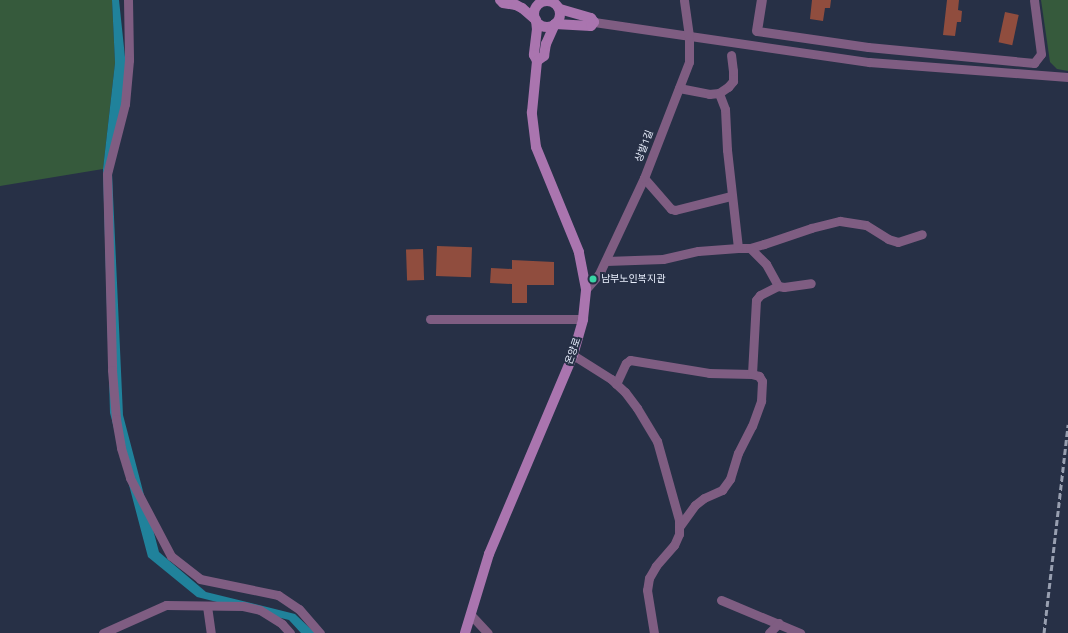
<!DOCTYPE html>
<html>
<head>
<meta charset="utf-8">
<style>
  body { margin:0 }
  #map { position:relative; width:1068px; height:633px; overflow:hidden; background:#273046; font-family:"Titillium Web","Noto Sans KR",sans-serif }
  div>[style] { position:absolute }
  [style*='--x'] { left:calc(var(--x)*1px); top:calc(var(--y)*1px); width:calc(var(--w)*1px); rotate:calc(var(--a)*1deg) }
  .green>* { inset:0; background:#365a3c }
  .water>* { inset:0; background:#20829b }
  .building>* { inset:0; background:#904d3e; transform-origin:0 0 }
  .minor>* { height:9px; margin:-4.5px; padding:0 4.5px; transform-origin:4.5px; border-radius:4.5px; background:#7f5d82 }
  .tertiary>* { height:10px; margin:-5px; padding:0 5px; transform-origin:5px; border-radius:5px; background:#7f5d82 }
  .secondary>* { height:10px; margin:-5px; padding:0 5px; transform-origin:5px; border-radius:5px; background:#aa75af }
  .secondary>.ring { margin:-5px; padding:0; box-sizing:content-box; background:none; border:10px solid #aa75af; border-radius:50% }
  .rail>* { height:3px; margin-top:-1.5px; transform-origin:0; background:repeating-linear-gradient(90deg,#989fb0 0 6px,transparent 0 9px) }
  .dots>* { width:11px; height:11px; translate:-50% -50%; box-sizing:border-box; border:2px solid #273046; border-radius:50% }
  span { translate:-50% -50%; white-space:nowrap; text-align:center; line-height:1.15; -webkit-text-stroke:4px #273046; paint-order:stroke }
  .street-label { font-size:10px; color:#e8eefc }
  .poi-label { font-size:10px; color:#e8eefc }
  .left { translate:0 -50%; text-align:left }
</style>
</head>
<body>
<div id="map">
  <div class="green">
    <i style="clip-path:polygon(0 0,112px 0,115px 63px,103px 169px,0 186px)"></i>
    <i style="clip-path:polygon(1041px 0,1068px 0,1068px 71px,1057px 69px,1050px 62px)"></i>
  </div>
  <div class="water">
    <i style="clip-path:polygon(112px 0,119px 0,127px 76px,112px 173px,123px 415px,159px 552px,206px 592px,295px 614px,315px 633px,301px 633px,289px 620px,197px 597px,148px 557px,110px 413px,103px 169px,115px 63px)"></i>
  </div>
  <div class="building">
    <i style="clip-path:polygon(812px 0,831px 0,830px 8px,825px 8px,823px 21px,810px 19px)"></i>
    <i style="clip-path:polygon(947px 0,959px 0,958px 10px,962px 11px,961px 22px,957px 22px,955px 36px,943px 35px)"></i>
    <i style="left:1005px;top:12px;width:14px;height:31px;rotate:12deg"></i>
    <i style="left:437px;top:246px;width:35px;height:30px;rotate:2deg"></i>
    <i style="left:423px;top:249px;width:31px;height:17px;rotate:88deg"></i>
    <i style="clip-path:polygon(512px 260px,554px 262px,554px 285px,527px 285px,527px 303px,512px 303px,512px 284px,490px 283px,491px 268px,512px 269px)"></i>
  </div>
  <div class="minor">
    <i style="--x:128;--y:0;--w:60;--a:89"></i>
    <i style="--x:129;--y:60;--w:44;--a:95.2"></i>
    <i style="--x:125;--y:104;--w:72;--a:104.4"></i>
    <i style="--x:107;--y:174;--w:196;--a:88.5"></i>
    <i style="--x:112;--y:370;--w:49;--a:85.3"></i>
    <i style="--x:116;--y:419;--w:29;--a:80"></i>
    <i style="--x:121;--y:448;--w:31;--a:73"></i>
    <i style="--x:130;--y:478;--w:88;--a:62.3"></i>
    <i style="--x:171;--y:556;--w:37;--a:38"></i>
    <i style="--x:200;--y:579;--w:80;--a:11.6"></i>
    <i style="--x:278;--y:595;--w:25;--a:34"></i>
    <i style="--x:299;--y:609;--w:32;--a:49"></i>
    <i style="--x:594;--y:22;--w:278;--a:8.3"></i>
    <i style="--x:869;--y:62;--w:200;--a:4.3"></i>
    <i style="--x:757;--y:31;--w:112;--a:8.2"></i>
    <i style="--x:868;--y:47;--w:167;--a:5.5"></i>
    <i style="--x:1034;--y:63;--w:11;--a:-52"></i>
    <i style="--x:1041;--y:54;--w:54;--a:-97.4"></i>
    <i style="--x:679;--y:88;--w:31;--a:11"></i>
    <i style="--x:709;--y:94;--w:10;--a:-6"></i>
    <i style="--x:719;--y:93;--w:11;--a:-34"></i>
    <i style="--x:728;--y:87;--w:8;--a:-50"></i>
    <i style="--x:733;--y:81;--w:10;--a:-90"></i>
    <i style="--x:733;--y:71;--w:16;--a:-97"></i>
    <i style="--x:644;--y:178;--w:41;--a:48.9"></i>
    <i style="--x:671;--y:209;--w:4;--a:14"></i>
    <i style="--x:675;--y:210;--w:58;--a:-14"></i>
    <i style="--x:738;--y:248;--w:12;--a:0"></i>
    <i style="--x:750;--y:248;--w:15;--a:-16"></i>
    <i style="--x:764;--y:244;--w:50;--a:-18.8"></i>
    <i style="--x:811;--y:228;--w:30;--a:-14"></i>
    <i style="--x:840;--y:221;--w:26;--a:9"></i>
    <i style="--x:866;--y:225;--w:26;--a:32"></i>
    <i style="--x:888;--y:239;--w:10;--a:17"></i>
    <i style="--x:898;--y:242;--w:25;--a:-18"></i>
    <i style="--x:750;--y:248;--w:23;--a:45"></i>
    <i style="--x:766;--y:264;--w:25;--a:61"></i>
    <i style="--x:778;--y:286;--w:6;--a:9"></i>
    <i style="--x:784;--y:287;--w:27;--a:-8"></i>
    <i style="--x:606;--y:261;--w:57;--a:-2"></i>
    <i style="--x:663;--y:259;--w:36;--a:-13"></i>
    <i style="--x:698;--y:251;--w:40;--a:-4.3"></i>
    <i style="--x:738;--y:248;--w:99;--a:-96.4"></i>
    <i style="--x:727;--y:150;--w:41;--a:-92.8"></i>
    <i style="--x:725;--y:109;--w:17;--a:-111"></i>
    <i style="--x:586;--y:289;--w:20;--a:-49"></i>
    <i style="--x:599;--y:274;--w:106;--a:-64.9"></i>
    <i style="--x:644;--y:178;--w:124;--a:-68.8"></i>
    <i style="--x:689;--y:62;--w:26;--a:-90"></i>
    <i style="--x:689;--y:36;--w:36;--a:-98"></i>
    <i style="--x:430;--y:319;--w:153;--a:0"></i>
    <i style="--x:573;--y:355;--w:45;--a:32.3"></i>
    <i style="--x:611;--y:379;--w:19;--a:43"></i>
    <i style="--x:625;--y:392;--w:20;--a:53"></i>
    <i style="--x:637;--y:408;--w:39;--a:59"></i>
    <i style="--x:657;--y:441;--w:82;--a:74.4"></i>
    <i style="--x:679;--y:520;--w:14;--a:90"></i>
    <i style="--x:679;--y:534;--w:12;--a:114"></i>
    <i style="--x:674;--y:545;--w:28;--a:131"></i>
    <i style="--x:656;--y:566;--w:14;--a:120"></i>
    <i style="--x:649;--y:578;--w:12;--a:99"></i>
    <i style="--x:647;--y:590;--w:44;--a:80.8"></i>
    <i style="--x:616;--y:384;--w:23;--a:-65"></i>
    <i style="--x:626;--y:363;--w:5;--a:-37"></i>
    <i style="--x:630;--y:360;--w:80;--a:9.3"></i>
    <i style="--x:709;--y:373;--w:43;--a:1.3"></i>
    <i style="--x:679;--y:527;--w:27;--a:-54"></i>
    <i style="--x:695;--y:505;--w:11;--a:-38"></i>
    <i style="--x:704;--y:498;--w:20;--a:-24"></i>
    <i style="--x:722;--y:490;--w:14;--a:-54"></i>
    <i style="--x:730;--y:479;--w:27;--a:-73"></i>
    <i style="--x:738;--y:453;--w:30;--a:-63"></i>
    <i style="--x:752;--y:426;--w:27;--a:-70"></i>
    <i style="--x:761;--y:401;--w:20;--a:-87"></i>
    <i style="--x:762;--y:381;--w:6;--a:-121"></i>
    <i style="--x:759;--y:376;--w:7;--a:-164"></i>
    <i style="--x:752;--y:374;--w:74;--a:-86.9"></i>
    <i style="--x:756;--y:300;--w:6;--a:-51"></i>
    <i style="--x:760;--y:295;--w:20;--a:-27"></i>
    <i style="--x:721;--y:600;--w:86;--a:22.7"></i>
    <i style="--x:207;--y:606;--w:27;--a:82"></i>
    <i style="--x:470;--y:614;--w:26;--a:47"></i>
    <i style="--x:103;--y:633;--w:69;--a:-24"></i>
    <i style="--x:166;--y:605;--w:77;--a:0.7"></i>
    <i style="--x:243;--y:606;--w:17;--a:13"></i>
    <i style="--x:260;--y:610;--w:26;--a:32"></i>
    <i style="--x:282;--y:624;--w:12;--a:48"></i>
    <i style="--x:769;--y:633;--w:14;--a:-45"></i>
  </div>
  <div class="tertiary">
    <i style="--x:757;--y:31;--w:31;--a:-81"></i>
  </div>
  <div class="secondary">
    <i style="--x:500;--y:0;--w:4;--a:45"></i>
    <i style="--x:503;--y:3;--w:13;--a:9"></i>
    <i style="--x:516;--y:5;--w:7;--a:27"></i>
    <i style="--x:522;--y:8;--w:18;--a:41"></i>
    <i style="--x:536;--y:20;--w:9;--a:84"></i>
    <i style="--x:537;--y:29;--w:26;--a:97"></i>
    <i style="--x:534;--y:55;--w:7;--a:63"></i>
    <i class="ring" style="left:534px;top:1px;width:16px;height:16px"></i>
    <i style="--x:537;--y:61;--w:9;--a:-36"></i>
    <i style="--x:544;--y:56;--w:12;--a:-81"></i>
    <i style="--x:546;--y:44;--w:22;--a:-66"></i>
    <i style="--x:555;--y:24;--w:36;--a:3"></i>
    <i style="--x:591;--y:26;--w:5;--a:-53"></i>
    <i style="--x:594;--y:22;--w:5;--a:-127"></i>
    <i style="--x:591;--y:18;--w:33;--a:-164"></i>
    <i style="--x:465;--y:633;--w:83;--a:-73.1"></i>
    <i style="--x:489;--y:554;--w:216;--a:-67.1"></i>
    <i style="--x:573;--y:355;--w:37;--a:-74"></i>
    <i style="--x:583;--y:319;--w:30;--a:-84"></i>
    <i style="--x:586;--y:289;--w:38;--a:-101"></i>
    <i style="--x:579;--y:252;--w:113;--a:-112.3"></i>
    <i style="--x:536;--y:147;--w:35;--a:-97"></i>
    <i style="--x:532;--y:112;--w:51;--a:-84.4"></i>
  </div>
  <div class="rail">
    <i style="--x:1044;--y:633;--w:210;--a:-83.4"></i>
  </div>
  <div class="dots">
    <i style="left:593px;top:279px;background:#39d4a5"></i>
  </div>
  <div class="street-label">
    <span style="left:644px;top:146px;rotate:-69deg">상발1길</span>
    <span style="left:573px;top:351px;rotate:-71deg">온양로</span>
  </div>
  <div class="poi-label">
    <span class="left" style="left:601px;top:279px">남부노인복지관</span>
  </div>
</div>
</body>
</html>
